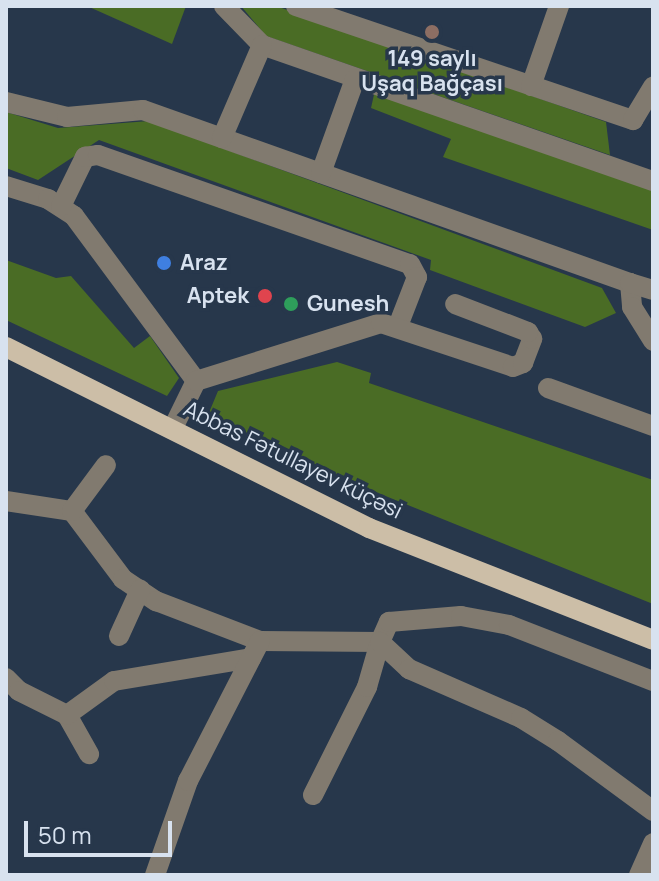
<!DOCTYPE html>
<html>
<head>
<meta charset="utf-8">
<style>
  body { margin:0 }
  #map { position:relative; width:659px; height:881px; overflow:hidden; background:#27374b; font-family:Manrope,sans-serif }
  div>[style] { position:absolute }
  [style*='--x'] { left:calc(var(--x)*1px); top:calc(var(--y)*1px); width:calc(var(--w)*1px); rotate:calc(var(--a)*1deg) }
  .green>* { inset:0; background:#4a6c25 }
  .minor>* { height:20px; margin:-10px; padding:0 10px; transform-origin:10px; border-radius:10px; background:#817a6f }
  .major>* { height:20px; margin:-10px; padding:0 10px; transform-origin:10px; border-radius:10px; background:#ccbea7 }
  .dots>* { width:22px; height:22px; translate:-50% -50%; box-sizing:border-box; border:4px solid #27374b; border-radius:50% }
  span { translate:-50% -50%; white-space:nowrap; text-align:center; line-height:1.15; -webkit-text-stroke:7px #27374b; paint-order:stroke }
  .poi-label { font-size:22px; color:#d8e2ef; font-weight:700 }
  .left { translate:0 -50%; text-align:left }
  .right { translate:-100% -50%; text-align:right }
  .street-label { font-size:22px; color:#d8e2ef }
  .frame { position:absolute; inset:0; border:8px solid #d8e2ef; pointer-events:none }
  .scale { position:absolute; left:24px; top:821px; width:148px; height:36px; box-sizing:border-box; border:4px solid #d8e2ef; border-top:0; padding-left:10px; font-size:24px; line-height:28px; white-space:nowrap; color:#d8e2ef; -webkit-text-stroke:6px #27374b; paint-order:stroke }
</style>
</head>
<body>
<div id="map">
  <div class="green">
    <i style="clip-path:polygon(87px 6px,186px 6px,172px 44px)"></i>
    <i style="clip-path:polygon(241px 6px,276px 6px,606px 122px,610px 155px,266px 36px)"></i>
    <i style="clip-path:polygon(375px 90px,653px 190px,653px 230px,443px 157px,451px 139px,371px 108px)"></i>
    <i style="clip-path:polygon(6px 112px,58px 128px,149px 121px,602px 288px,616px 313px,585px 327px,430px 270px,431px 260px,99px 140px,38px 180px,6px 168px)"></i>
    <i style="clip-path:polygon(6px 260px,56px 278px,71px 276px,134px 348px,150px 336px,179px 378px,167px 396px,6px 320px)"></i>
    <i style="clip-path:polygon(337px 362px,371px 373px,369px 383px,653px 480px,653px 604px,383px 495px,208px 415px,218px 391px)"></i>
  </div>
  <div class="minor">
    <i style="--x:224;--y:6;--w:54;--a:45.7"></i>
    <i style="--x:262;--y:45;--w:414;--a:19.2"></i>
    <i style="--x:296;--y:6;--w:356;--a:18.7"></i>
    <i style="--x:633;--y:120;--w:39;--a:-59"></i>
    <i style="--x:531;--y:86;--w:85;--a:-70.7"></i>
    <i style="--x:6;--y:102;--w:63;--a:13.8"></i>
    <i style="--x:67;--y:117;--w:76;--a:-5.3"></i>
    <i style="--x:143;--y:110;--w:517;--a:19.56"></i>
    <i style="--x:630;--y:283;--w:24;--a:85"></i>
    <i style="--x:632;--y:307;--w:40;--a:58"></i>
    <i style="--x:222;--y:138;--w:101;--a:-66.7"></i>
    <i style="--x:321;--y:173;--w:100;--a:-70.1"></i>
    <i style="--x:6;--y:186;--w:44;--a:17.2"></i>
    <i style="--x:48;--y:199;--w:31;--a:33"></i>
    <i style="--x:74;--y:216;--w:205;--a:53.5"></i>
    <i style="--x:196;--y:381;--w:52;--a:116.1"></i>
    <i style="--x:61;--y:206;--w:55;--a:-63.9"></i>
    <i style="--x:85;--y:157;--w:13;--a:-9"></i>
    <i style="--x:98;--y:155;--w:330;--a:19.3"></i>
    <i style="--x:410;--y:264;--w:15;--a:62"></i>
    <i style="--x:417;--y:277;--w:53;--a:111.2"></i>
    <i style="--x:630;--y:283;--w:24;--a:17"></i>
    <i style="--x:196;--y:381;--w:194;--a:-17.4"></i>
    <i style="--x:381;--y:323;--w:139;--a:18.4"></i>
    <i style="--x:513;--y:367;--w:11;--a:-22"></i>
    <i style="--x:523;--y:363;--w:26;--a:-69"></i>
    <i style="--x:532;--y:339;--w:8;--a:-120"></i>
    <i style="--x:528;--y:332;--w:78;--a:-159"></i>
    <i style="--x:548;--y:388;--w:112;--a:19.9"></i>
    <i style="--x:6;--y:501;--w:67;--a:8.6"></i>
    <i style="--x:72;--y:511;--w:85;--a:53.1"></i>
    <i style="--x:123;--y:579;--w:40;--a:34"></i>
    <i style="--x:156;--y:601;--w:111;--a:21"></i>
    <i style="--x:260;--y:641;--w:120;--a:0.5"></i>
    <i style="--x:380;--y:642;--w:22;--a:-66"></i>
    <i style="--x:389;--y:622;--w:72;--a:-4.8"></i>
    <i style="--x:461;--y:616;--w:49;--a:10.6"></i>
    <i style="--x:509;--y:625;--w:155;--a:21.3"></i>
    <i style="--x:72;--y:511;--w:57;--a:-53.5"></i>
    <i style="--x:119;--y:636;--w:51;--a:-65.5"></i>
    <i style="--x:6;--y:678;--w:18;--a:45"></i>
    <i style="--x:19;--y:691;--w:54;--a:26.6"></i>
    <i style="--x:67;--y:715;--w:45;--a:60.6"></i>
    <i style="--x:67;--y:715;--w:58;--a:-35.9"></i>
    <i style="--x:114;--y:681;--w:139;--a:-9.5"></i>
    <i style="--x:313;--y:795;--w:121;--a:-63.4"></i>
    <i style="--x:367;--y:687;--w:47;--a:-73.9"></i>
    <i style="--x:380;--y:642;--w:40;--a:43"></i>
    <i style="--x:409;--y:669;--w:122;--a:23.6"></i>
    <i style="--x:521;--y:718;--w:44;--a:31.9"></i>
    <i style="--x:558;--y:741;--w:118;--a:36.4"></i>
    <i style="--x:155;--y:875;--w:100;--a:-70.7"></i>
    <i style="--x:188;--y:781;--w:157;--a:-62.8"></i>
    <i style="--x:639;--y:875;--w:35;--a:-66"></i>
  </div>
  <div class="major">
    <i style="--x:6;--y:347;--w:406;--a:26.5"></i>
    <i style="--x:369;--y:528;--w:305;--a:21.5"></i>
  </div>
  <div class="dots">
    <i style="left:432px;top:32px;background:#8d6e63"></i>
    <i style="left:164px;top:263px;background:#3f7fe0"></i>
    <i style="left:265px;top:296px;background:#e0444e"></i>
    <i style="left:291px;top:304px;background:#2e9e5b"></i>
  </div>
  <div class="poi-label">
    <span style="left:432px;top:71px">149 saylı<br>Uşaq Bağçası</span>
    <span class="left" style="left:180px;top:263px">Araz</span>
    <span class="right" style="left:249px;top:296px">Aptek</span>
    <span class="left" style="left:307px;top:304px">Gunesh</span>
  </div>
  <div class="street-label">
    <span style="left:293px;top:460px;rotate:26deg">Abbas Fətullayev küçəsi</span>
  </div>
  <div class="frame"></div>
  <div class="scale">50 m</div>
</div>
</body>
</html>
